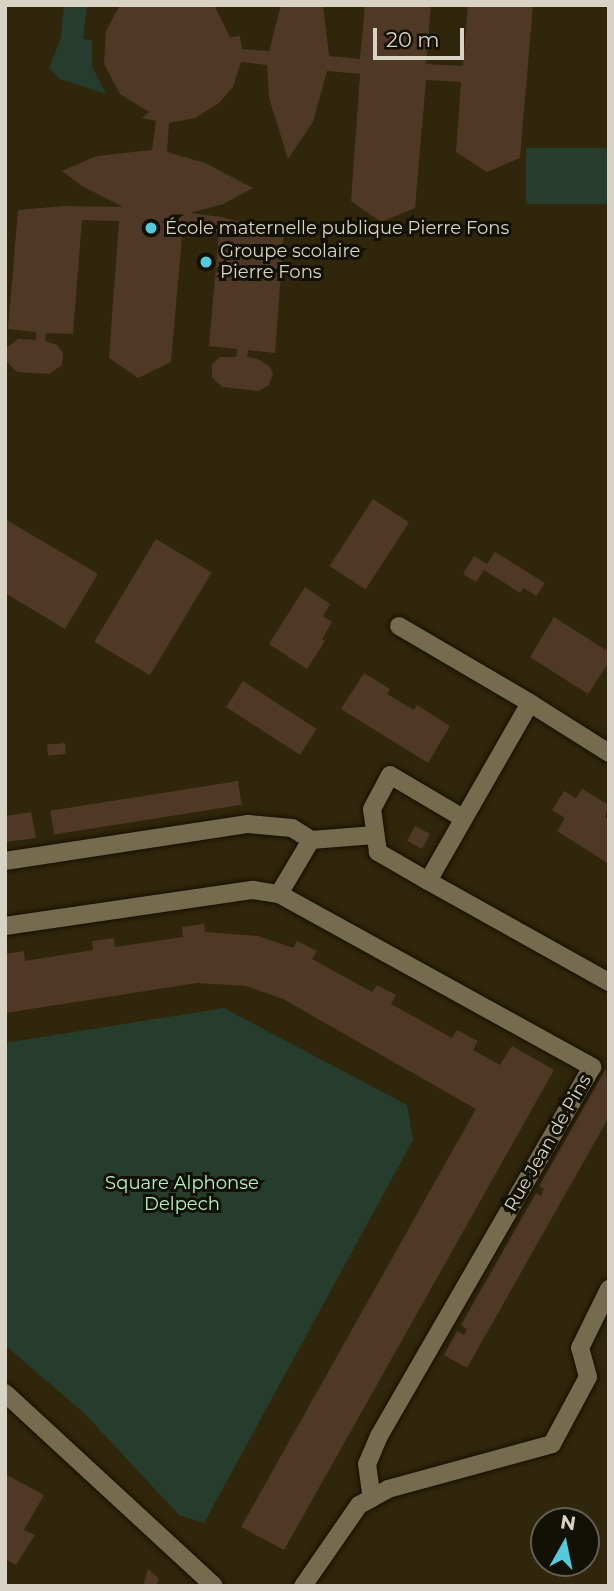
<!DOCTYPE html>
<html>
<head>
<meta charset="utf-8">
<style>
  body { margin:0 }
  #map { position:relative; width:614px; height:1591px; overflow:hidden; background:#2f260b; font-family:Montserrat,sans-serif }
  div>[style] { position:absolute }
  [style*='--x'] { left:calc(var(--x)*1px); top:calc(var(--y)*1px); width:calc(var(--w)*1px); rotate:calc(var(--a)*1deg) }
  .green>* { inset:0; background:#263d2d; transform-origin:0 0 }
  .building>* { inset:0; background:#503827; transform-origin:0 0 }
  .roads { filter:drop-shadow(0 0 2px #170f00) drop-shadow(0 0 2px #170f00) }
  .minor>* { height:18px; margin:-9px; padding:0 9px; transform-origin:9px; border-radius:9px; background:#756c4f }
  .secondary>* { height:18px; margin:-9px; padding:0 9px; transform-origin:9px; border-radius:9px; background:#756c4f }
  .dots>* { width:19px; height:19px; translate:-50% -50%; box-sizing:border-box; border:4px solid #131005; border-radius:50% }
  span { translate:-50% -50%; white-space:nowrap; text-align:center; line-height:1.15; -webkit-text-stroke:6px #131005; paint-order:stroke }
  .poi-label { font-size:18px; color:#d8d3c4 }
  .left { translate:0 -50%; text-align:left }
  .street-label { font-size:18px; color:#d8d3c4 }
  .park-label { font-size:18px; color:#b3f1c6 }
  .frame { position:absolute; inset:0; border:7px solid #d8d3c4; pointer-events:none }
  .north { position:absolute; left:530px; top:1507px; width:70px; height:70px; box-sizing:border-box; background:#131005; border:2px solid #625e51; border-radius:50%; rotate:9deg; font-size:19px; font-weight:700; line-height:28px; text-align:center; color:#d8d3c4 }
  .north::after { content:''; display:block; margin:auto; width:24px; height:32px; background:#54cade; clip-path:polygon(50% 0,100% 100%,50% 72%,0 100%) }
  .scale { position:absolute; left:373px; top:28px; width:91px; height:32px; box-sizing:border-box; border:4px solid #d8d3c4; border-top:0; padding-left:9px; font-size:21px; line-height:24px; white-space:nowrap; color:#d8d3c4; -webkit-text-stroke:5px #131005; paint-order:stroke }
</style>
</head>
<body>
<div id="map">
  <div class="green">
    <i style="clip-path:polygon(64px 5px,87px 5px,83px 39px,92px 40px,92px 66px,106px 94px,60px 79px,49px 68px,61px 37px)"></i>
    <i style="left:609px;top:148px;width:56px;height:83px;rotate:90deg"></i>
    <i style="clip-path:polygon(224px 1008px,407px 1105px,413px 1140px,204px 1523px,179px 1515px,84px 1413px,5px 1345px,5px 1043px)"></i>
  </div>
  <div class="building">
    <i style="clip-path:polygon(120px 5px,214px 5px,230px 37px,240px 36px,242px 49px,269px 51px,281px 5px,323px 5px,329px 56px,360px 59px,365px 5px,431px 5px,426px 64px,463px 66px,468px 5px,533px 5px,520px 158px,487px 172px,456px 152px,461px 82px,426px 80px,415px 208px,381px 222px,351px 201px,360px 74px,327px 71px,313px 122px,288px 159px,269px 98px,267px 65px,241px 62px,233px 87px,219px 103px,195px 118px,169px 123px,167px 152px,205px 163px,253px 188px,223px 204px,190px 213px,221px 217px,284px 233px,275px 353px,248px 350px,247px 357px,258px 359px,270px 367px,273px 373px,269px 385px,259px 391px,222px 387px,212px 377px,212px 364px,220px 357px,236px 357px,237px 349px,209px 346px,219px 233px,183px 226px,171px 362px,138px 378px,109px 358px,119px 221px,82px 220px,73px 334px,46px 333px,45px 341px,57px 345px,63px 353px,62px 365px,49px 374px,17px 372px,7px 362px,6px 348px,18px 339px,36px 340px,36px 332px,8px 329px,18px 210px,64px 206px,123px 207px,82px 186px,62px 171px,97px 156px,152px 150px,156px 121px,142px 118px,149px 112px,120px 94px,104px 64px,106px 31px)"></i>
    <i style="left:373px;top:499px;width:43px;height:80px;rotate:33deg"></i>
    <i style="clip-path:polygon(5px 519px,98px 574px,65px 629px,5px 593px)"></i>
    <i style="left:156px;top:539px;width:65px;height:120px;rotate:31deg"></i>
    <i style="clip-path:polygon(495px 552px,545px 583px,536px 596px,524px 588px,520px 593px,484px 570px,476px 582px,463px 574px,474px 556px,487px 564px)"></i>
    <i style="clip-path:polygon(305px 587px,330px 604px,323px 616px,332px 622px,322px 639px,325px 641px,307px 669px,269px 644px)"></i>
    <i style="clip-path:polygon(554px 617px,609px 652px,609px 662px,588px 694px,530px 657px)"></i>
    <i style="clip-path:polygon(364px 673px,390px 689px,387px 694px,414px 710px,417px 705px,450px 726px,428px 763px,341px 709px)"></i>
    <i style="left:243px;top:681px;width:88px;height:31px;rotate:33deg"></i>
    <i style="left:65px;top:743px;width:11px;height:18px;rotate:85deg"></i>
    <i style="left:238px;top:781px;width:24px;height:190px;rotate:81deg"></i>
    <i style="clip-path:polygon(582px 789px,609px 805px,605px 817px,609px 819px,609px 864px,557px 831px,565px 818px,552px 810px,564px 791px,576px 798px)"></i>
    <i style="clip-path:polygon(31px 812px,36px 838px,5px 842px,5px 816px)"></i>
    <i style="left:415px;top:826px;width:17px;height:17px;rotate:28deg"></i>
    <i style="clip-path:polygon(204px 924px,205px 932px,258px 936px,293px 948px,297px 941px,317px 951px,312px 959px,372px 992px,377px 985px,396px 995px,391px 1004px,452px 1038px,457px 1030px,478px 1041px,473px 1050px,500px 1065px,512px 1046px,554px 1070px,284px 1550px,241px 1527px,476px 1109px,283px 999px,246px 986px,197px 983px,5px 1013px,5px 954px,24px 951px,25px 961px,93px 950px,92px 941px,114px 938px,115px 947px,183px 937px,182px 927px)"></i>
    <i style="clip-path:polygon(606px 1068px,609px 1117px,467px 1368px,444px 1355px,457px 1331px,464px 1335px,467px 1329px,461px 1325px,536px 1193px,541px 1196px,544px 1189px,539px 1186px)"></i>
    <i style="clip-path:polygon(5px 1474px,44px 1495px,24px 1530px,35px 1535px,16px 1565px,5px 1559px)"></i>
    <i style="clip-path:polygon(148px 1569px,159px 1579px,156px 1586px,143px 1586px)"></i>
  </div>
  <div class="roads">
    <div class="minor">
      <i style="--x:399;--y:626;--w:152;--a:30.4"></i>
      <i style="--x:609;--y:753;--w:93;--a:-147.7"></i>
      <i style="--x:530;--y:703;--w:205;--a:119.8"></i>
      <i style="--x:428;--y:881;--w:207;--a:29.2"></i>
      <i style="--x:311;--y:840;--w:64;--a:-4.5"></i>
      <i style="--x:5;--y:861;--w:246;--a:-8.7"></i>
      <i style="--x:248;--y:824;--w:44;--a:5.2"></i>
      <i style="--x:292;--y:828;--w:22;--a:32"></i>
      <i style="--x:311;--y:840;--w:63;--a:120.7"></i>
      <i style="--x:428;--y:881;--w:58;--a:-149.9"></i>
      <i style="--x:378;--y:852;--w:43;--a:-97.9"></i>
      <i style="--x:372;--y:809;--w:38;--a:-62"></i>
      <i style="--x:390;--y:775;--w:85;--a:30.5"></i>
      <i style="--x:5;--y:926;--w:251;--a:-8.3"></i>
      <i style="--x:253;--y:890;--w:26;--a:9"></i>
      <i style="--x:279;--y:894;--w:358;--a:28.9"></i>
      <i style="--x:592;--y:1067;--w:426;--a:120"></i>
      <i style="--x:379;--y:1436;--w:30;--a:113"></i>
      <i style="--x:367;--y:1464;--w:34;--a:82"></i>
      <i style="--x:303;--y:1586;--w:98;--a:-55.3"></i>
      <i style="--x:359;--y:1505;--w:15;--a:-28"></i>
      <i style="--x:372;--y:1498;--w:18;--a:-29"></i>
      <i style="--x:388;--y:1489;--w:170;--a:-15.3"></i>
      <i style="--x:552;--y:1444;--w:76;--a:-61.8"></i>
      <i style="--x:588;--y:1377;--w:30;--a:-105"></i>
      <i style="--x:580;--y:1348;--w:66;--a:-63.8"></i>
    </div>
    <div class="secondary">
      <i style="--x:5;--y:1393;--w:284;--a:42.7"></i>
    </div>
  </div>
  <div class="dots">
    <i style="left:151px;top:228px;background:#54cade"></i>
    <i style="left:206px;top:262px;background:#54cade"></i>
  </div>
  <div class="poi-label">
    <span class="left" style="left:165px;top:228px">École maternelle publique Pierre Fons</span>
    <span class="left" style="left:220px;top:262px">Groupe scolaire<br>Pierre Fons</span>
  </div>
  <div class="street-label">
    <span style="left:548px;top:1143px;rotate:-60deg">Rue Jean de Pins</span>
  </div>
  <div class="park-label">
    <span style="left:182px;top:1194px">Square Alphonse<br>Delpech</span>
  </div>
  <div class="frame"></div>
  <div class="north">N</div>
  <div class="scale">20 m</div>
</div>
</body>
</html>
